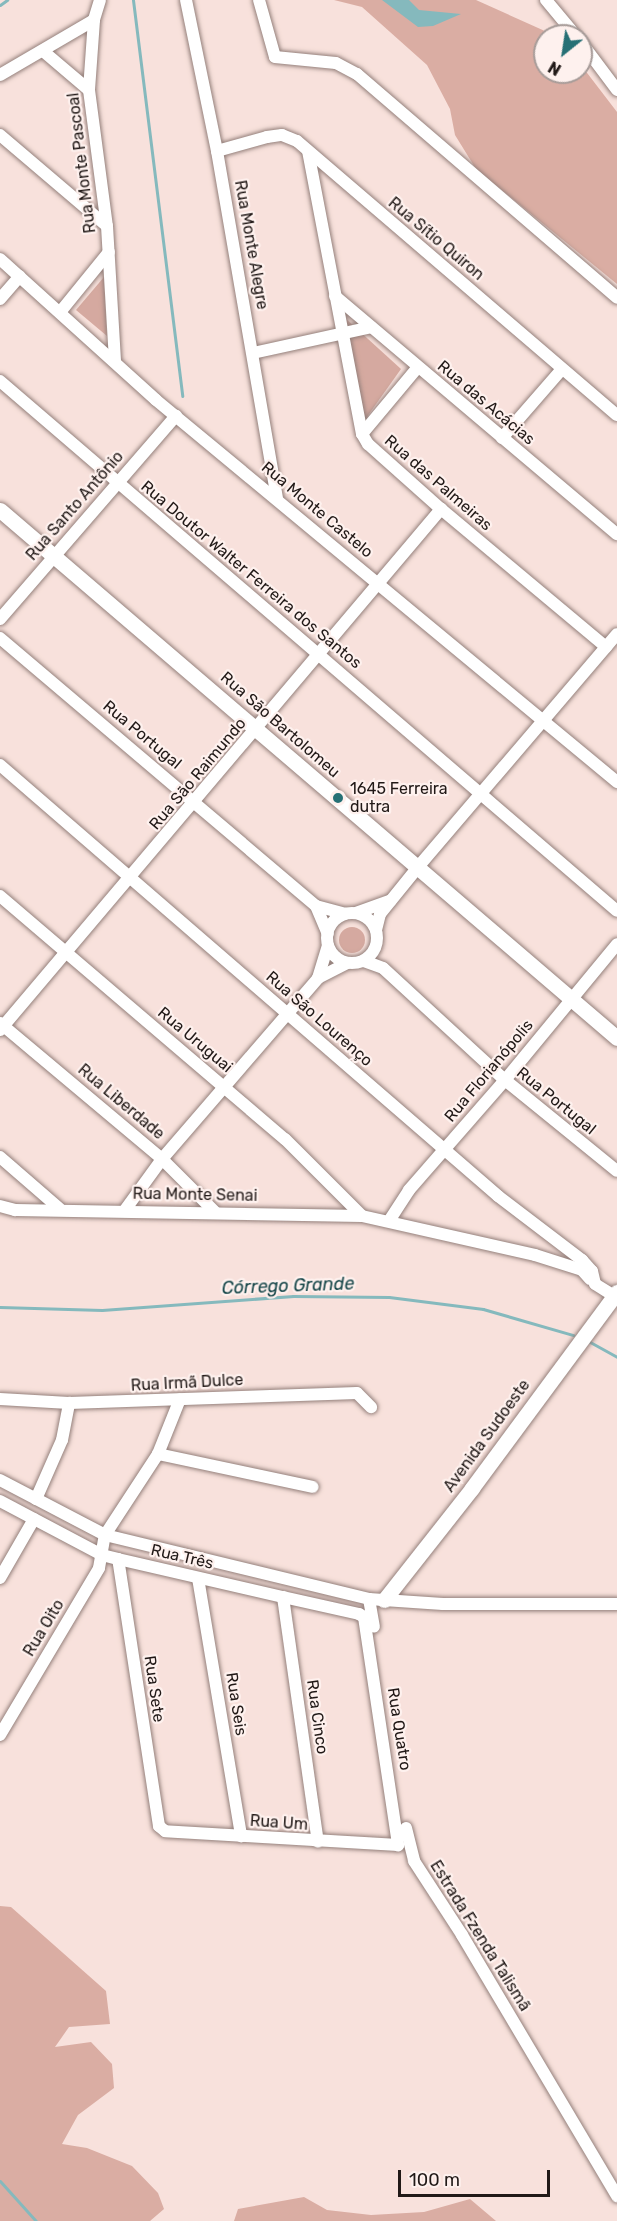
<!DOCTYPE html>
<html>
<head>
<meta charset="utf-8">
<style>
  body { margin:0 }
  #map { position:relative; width:617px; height:2221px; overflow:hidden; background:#f8e1dc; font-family:Rubik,sans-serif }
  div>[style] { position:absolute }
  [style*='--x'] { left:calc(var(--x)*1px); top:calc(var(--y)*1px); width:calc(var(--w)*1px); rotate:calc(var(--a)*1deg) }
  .green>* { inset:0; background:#d5a9a0 }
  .round { border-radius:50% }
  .forest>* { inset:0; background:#daada3 }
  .water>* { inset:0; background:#85b9bd }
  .stream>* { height:3px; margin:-1.5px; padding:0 1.5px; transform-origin:1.5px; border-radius:1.5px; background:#85b9bd }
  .roads { filter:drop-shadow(0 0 2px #94807b) drop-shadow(0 0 2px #94807b) }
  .minor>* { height:12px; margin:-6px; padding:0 6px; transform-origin:6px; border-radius:6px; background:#fff }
  .minor>.ring { margin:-6px; padding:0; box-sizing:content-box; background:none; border:12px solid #fff; border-radius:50% }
  .tertiary>* { height:15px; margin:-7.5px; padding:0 7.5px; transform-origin:7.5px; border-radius:7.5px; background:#fff }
  .dots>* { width:16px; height:16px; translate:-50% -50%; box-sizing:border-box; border:3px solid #fef1ee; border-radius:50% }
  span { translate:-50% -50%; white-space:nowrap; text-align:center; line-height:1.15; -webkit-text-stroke:4.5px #fef1ee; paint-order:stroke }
  .street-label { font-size:16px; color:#211917 }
  .poi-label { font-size:16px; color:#211917 }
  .left { translate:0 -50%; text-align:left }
  .water-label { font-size:18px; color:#124346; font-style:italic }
  .north { position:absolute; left:533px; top:24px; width:60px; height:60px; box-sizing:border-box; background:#fef1ee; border:2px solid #a69b98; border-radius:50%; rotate:210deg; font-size:16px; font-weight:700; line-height:24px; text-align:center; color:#211917 }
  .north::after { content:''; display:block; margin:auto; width:21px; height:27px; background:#267075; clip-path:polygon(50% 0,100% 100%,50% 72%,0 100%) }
  .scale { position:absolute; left:398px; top:2170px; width:152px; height:27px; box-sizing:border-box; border:3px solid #211917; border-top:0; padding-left:8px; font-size:18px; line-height:21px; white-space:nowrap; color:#211917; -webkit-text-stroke:4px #fef1ee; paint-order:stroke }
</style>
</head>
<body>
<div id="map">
  <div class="green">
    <i style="clip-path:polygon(104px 277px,107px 336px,76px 310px)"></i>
    <i style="clip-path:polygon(345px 318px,401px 369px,364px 421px)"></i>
    <i class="round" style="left:339px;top:927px;width:26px;height:26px"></i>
  </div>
  <div class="forest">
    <i style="clip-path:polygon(334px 0,476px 0,556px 36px,545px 36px,545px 72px,581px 72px,581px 65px,617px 112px,617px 284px,476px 169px,455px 135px,450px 109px,427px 65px,362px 7px)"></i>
    <i style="clip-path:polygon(0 1906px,11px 1907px,106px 1991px,110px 2024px,69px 2027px,55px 2047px,91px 2042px,112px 2064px,114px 2088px,78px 2115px,62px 2144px,87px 2148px,132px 2166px,158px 2193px,164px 2209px,150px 2221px,0 2221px)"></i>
    <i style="clip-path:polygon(304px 2197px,327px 2210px,371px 2215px,424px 2212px,470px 2199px,496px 2221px,234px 2221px,238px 2209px)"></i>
  </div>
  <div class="water">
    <i style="clip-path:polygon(382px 0,409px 0,419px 10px,461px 14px,433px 26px,418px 27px)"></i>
  </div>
  <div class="stream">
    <i style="--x:133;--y:0;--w:399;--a:82.9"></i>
    <i style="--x:0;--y:5;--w:9;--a:-36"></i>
    <i style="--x:0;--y:1307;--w:102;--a:1.7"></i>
    <i style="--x:102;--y:1310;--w:192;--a:-4.2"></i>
    <i style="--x:293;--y:1296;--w:96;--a:0.6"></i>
    <i style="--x:389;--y:1297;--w:95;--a:7.3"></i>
    <i style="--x:483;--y:1309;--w:94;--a:16.1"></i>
    <i style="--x:590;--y:1342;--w:31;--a:29"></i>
    <i style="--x:0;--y:2181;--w:54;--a:48"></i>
  </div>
  <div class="roads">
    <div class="minor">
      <i style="--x:100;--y:0;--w:21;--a:107"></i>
      <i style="--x:94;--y:20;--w:70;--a:94.1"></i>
      <i style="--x:89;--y:90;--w:137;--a:82.5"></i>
      <i style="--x:107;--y:226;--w:135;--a:86.6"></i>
      <i style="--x:186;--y:0;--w:154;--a:78.4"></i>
      <i style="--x:217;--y:151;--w:352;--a:80.2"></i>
      <i style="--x:259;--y:0;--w:59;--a:74.3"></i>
      <i style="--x:275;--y:57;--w:61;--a:5.6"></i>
      <i style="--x:336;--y:63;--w:24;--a:28"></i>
      <i style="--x:357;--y:74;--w:343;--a:40.7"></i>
      <i style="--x:546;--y:0;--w:47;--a:50.2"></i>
      <i style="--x:581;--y:42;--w:60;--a:53.1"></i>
      <i style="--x:43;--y:51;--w:60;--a:40.3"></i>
      <i style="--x:0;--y:75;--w:109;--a:-30.3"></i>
      <i style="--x:0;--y:135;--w:140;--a:40.4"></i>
      <i style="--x:217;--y:151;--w:52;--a:-15.6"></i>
      <i style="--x:267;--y:137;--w:15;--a:-8"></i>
      <i style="--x:282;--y:135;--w:16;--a:22"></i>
      <i style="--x:297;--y:141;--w:421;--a:40.6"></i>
      <i style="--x:308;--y:151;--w:288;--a:79.2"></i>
      <i style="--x:362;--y:434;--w:12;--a:59"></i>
      <i style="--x:368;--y:444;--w:98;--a:41.7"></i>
      <i style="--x:441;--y:509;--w:215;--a:39.9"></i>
      <i style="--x:0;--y:259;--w:210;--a:42.1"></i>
      <i style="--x:156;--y:400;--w:599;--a:39.65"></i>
      <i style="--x:335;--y:296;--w:369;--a:40.2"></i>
      <i style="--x:0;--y:299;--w:30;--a:-49"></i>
      <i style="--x:61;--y:311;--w:76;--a:-50.9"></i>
      <i style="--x:253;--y:353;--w:121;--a:-12.4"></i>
      <i style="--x:0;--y:381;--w:813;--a:40.66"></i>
      <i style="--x:362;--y:434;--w:87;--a:-50.1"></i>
      <i style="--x:502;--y:438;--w:91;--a:-49"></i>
      <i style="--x:0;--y:619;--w:269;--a:-49.1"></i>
      <i style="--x:0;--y:638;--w:414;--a:40.3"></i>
      <i style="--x:316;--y:906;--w:30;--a:15"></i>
      <i style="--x:0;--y:765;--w:659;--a:40.87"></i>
      <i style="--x:498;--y:1196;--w:106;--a:37.3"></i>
      <i style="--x:582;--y:1260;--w:15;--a:48"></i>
      <i style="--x:592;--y:1271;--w:13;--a:77"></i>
      <i style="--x:595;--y:1284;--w:22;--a:32"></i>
      <i style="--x:0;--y:896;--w:375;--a:40.5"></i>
      <i style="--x:285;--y:1139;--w:109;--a:45"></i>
      <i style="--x:316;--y:906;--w:30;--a:67"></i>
      <i class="ring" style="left:327px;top:913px;width:38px;height:38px"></i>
      <i style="--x:356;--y:913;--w:37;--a:-20"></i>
      <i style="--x:376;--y:930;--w:16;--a:-76"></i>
      <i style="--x:380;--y:914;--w:60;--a:-51"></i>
      <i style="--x:418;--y:867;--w:306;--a:-49.5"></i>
      <i style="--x:364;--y:961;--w:20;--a:20"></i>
      <i style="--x:383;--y:968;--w:166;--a:42.6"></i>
      <i style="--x:505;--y:1080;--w:144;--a:39.1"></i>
      <i style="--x:318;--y:978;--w:34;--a:-73"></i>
      <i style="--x:0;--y:1023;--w:212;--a:40"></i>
      <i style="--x:162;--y:1159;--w:75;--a:45"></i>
      <i style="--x:0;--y:1030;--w:683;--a:-49.75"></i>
      <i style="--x:0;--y:1157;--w:79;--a:40.9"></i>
      <i style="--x:0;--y:1206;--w:16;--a:15"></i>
      <i style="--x:15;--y:1210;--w:347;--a:1"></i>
      <i style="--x:362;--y:1216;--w:177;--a:12.7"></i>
      <i style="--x:535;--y:1255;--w:49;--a:17.7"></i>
      <i style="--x:582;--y:1270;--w:12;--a:48"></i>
      <i style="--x:125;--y:1210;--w:63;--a:-54"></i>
      <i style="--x:162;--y:1159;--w:239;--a:-49.2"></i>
      <i style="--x:318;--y:978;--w:33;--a:-27"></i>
      <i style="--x:389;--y:1221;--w:37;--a:-57"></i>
      <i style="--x:409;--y:1190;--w:146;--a:-48.9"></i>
      <i style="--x:505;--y:1080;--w:176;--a:-50.5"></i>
      <i style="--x:0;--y:1399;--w:69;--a:3.3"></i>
      <i style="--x:69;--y:1403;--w:288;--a:-2"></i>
      <i style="--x:357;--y:1393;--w:20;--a:45"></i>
      <i style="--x:158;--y:1454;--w:158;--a:12"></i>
      <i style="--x:0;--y:1480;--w:119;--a:27.6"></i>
      <i style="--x:105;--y:1535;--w:272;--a:13.6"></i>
      <i style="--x:369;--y:1599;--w:74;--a:3.9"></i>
      <i style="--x:443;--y:1604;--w:174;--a:0"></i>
      <i style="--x:36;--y:1499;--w:64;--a:-66.2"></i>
      <i style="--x:62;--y:1440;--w:38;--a:-79"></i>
      <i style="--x:0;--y:1501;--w:115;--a:27.9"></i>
      <i style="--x:102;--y:1555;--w:16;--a:14"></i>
      <i style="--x:118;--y:1559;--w:169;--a:13"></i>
      <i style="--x:283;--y:1597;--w:78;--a:12.6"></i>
      <i style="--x:359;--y:1614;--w:6;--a:31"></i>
      <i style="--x:364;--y:1617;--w:231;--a:81.5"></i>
      <i style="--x:398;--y:1845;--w:233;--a:-176.6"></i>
      <i style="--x:165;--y:1831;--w:8;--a:-140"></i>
      <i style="--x:159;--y:1826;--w:270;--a:-98.7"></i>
      <i style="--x:0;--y:1578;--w:68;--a:-60"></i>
      <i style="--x:198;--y:1578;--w:262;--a:80.5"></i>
      <i style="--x:283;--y:1597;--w:247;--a:81.9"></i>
      <i style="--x:369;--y:1599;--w:28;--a:80"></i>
      <i style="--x:0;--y:1735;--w:194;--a:-59.3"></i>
      <i style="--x:99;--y:1568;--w:34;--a:-80"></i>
      <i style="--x:105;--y:1535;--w:97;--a:-56.8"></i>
      <i style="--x:158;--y:1454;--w:59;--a:-68.2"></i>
      <i style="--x:406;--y:1828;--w:34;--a:76"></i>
      <i style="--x:414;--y:1861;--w:88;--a:57"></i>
      <i style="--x:462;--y:1935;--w:304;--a:59.3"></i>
    </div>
    <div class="tertiary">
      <i style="--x:0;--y:510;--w:812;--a:40.56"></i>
      <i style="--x:384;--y:1600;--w:142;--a:-51.8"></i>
      <i style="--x:472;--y:1488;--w:244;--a:-53.5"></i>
    </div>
  </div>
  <div class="dots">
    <i style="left:338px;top:798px;background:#267075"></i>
  </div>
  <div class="street-label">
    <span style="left:82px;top:163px;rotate:-97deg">Rua Monte Pascoal</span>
    <span style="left:436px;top:239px;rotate:40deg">Rua Sítio Quiron</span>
    <span style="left:251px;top:245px;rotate:80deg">Rua Monte Alegre</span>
    <span style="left:486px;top:403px;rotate:40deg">Rua das Acácias</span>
    <span style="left:438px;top:483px;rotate:41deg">Rua das Palmeiras</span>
    <span style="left:75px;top:506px;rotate:-49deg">Rua Santo Antônio</span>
    <span style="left:317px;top:510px;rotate:40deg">Rua Monte Castelo</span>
    <span style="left:251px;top:575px;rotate:40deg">Rua Doutor Walter Ferreira dos Santos</span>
    <span style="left:280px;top:725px;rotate:41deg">Rua São Bartolomeu</span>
    <span style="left:142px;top:735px;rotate:40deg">Rua Portugal</span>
    <span style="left:198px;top:774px;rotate:-50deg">Rua São Raimundo</span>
    <span style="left:319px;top:1019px;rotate:41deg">Rua São Lourenço</span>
    <span style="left:195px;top:1040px;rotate:40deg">Rua Uruguai</span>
    <span style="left:489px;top:1071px;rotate:-50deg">Rua Florianópolis</span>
    <span style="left:556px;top:1101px;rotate:39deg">Rua Portugal</span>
    <span style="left:121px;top:1102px;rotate:40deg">Rua Liberdade</span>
    <span style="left:195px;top:1195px;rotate:1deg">Rua Monte Senai</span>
    <span style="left:187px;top:1383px;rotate:-3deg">Rua Irmã Dulce</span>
    <span style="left:487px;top:1436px;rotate:-54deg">Avenida Sudoeste</span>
    <span style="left:182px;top:1557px;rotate:13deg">Rua Três</span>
    <span style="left:44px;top:1628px;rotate:-59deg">Rua Oito</span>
    <span style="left:154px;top:1689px;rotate:82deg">Rua Sete</span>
    <span style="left:236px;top:1704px;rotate:81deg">Rua Seis</span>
    <span style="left:317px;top:1717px;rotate:82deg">Rua Cinco</span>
    <span style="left:399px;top:1729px;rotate:81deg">Rua Quatro</span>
    <span style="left:279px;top:1823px;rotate:4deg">Rua Um</span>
    <span style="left:480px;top:1936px;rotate:58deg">Estrada Fzenda Talismã</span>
  </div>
  <div class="poi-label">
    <span class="left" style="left:350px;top:798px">1645 Ferreira<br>dutra</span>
  </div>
  <div class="water-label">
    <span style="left:288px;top:1286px;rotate:-2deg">Córrego Grande</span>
  </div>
  <div class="north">N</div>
  <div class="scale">100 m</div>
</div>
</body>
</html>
